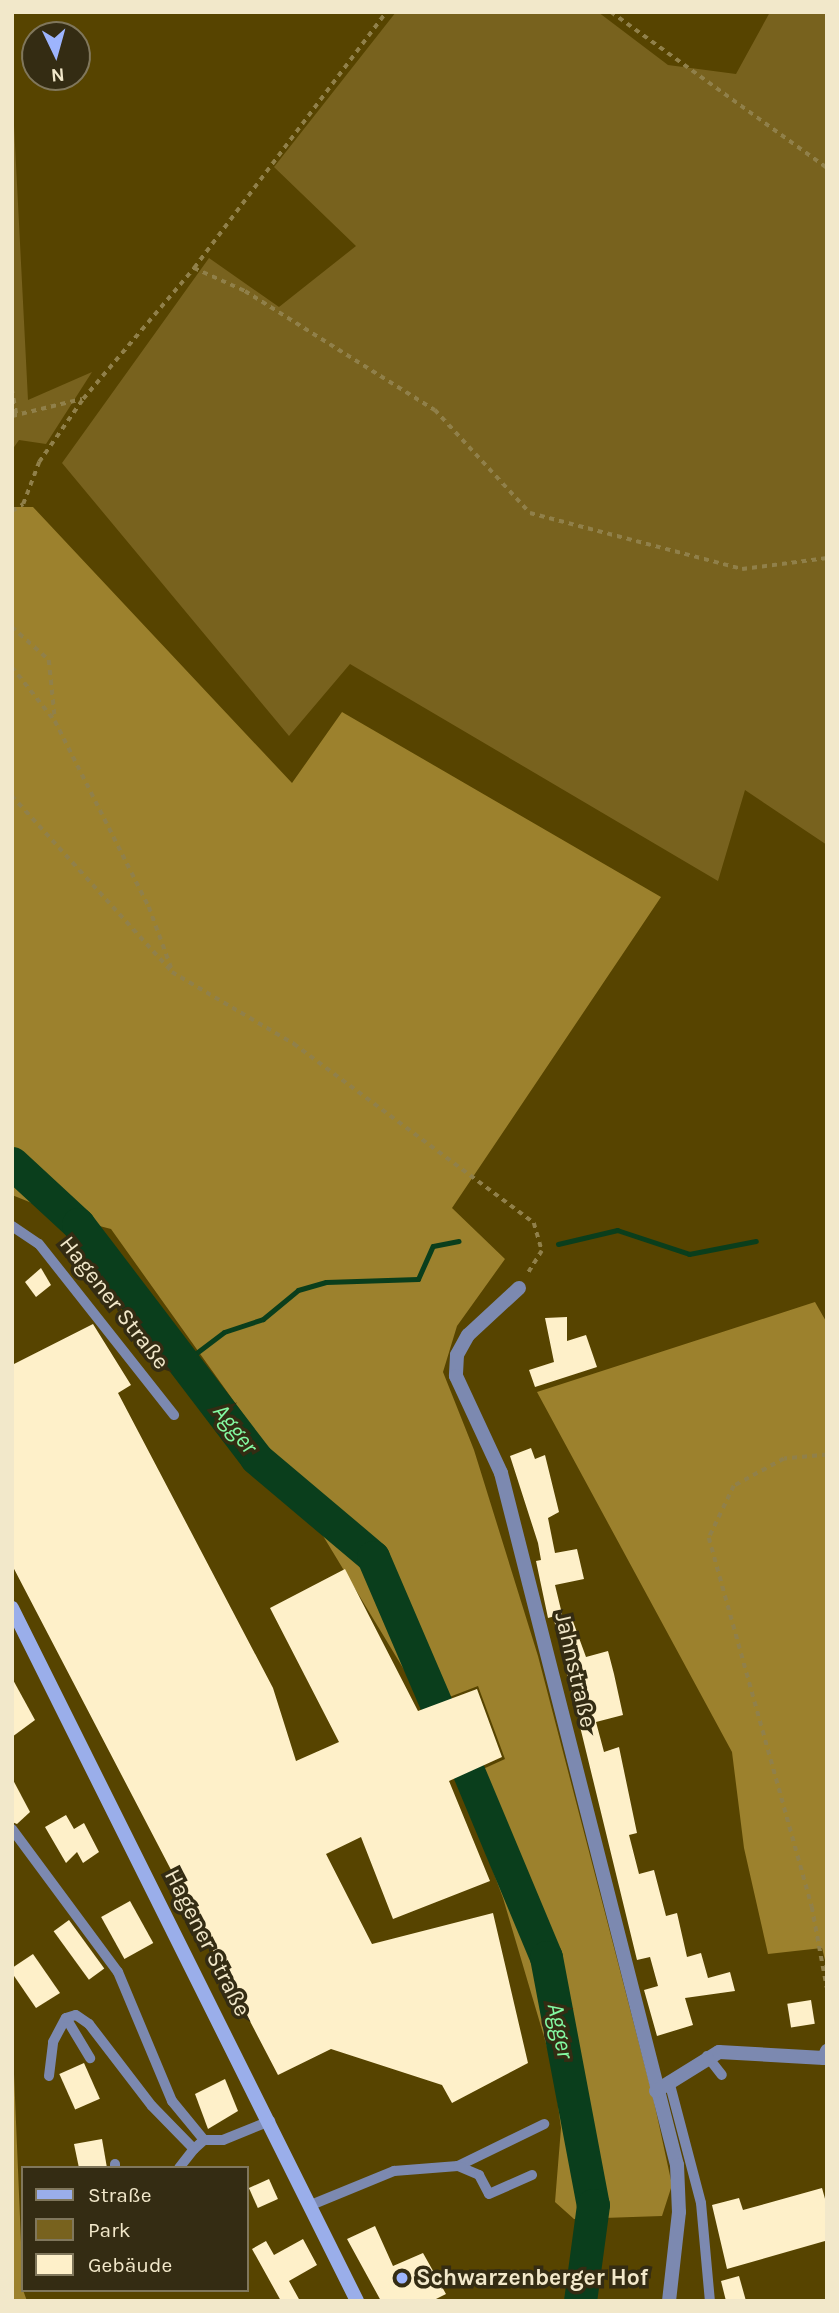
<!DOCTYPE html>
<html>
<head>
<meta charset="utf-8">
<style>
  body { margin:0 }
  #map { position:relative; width:839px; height:2313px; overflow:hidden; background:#574400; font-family:Karla,sans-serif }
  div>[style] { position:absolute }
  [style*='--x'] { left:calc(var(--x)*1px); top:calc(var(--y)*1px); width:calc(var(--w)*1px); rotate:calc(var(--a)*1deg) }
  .green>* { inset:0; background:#78621e }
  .forest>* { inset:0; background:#9c812d }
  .stream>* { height:5px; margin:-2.5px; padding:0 2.5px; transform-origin:2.5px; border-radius:2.5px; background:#0a3e1c }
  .river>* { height:33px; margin:-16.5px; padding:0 16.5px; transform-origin:16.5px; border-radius:16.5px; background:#0a3e1c }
  .building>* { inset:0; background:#fef0c9; transform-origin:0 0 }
  .path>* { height:3.5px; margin-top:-1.75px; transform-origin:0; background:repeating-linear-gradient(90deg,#90804a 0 5px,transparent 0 10px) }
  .service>* { height:10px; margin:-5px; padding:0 5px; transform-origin:5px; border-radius:5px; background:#7c89b0 }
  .minor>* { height:14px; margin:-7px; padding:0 7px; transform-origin:7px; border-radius:7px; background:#7c89b0 }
  .secondary>* { height:14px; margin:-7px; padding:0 7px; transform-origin:7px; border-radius:7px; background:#9aaeea }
  .dots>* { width:19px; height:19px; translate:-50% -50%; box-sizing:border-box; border:4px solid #342c13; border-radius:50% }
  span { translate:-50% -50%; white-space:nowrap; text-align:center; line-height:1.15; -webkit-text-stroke:7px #342c13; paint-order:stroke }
  .street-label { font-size:23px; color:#f2e8ca }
  .poi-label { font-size:23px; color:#f2e8ca; font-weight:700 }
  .left { translate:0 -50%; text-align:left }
  .water-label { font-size:24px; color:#84faa2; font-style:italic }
  .frame { position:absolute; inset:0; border:14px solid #f2e8ca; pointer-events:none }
  .legend { position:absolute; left:21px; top:2166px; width:228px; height:126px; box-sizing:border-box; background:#342c13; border:2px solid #80775c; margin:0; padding:9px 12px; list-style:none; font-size:21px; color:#f2e8ca }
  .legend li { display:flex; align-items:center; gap:14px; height:35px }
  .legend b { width:35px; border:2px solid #80775c }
  .north { position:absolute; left:21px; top:21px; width:70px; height:70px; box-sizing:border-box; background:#342c13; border:2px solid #80775c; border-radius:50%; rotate:175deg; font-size:19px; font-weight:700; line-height:28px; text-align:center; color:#f2e8ca }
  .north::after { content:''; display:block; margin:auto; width:24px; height:32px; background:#9db4fd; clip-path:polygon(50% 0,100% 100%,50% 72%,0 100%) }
</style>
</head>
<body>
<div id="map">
  <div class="green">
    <i style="clip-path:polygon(396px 12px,598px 12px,668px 65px,736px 74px,770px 12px,827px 12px,827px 845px,745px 790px,718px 881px,350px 664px,289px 736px,62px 463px,209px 258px,279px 307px,356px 246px,274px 167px)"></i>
    <i style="clip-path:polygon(12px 86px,28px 400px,92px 372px,46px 444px,19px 440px,12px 450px)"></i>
  </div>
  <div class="forest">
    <i style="clip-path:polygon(12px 507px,33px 507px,292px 783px,342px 712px,661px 897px,452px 1208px,505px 1259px,457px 1326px,443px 1372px,474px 1450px,538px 1656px,653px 2097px,672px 2185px,662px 2216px,574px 2219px,555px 2202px,561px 2128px,553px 2067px,503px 1898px,459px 1780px,505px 1759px,478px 1686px,426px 1706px,285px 1473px,111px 1229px,69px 1218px,12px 1195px)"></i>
    <i style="clip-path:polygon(815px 1302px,827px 1323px,827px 1968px,822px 1948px,768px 1954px,744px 1848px,732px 1752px,537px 1392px)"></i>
    <i style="clip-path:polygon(12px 2026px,23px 2290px,27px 2301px,12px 2301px)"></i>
  </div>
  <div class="stream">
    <i style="--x:558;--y:1244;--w:61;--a:-13.3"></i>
    <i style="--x:617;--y:1230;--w:76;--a:18.4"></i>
    <i style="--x:689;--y:1254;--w:68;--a:-11"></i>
    <i style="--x:171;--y:1346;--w:25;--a:18"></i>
    <i style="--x:195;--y:1354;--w:36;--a:-37"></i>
    <i style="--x:224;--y:1332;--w:41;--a:-18.4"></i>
    <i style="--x:263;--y:1319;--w:45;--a:-39.6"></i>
    <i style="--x:298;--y:1290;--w:29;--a:-16"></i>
    <i style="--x:326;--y:1282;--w:92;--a:-1.9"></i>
    <i style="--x:418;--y:1279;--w:36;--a:-66"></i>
    <i style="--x:433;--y:1246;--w:26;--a:-11"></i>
  </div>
  <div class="river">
    <i style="--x:12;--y:1163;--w:90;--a:42.7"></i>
    <i style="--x:78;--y:1224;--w:294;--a:52.7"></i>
    <i style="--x:256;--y:1458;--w:153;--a:40.2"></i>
    <i style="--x:373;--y:1557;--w:160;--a:66.8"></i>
    <i style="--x:469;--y:1773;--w:199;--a:67.3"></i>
    <i style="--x:546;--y:1957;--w:252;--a:79.3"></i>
    <i style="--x:593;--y:2205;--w:97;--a:97.7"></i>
  </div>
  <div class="building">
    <i style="clip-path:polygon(41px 1268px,51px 1285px,36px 1297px,25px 1282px)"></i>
    <i style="clip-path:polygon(567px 1317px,567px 1341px,586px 1335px,597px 1367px,535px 1387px,529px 1370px,554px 1362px,545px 1318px)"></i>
    <i style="clip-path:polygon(93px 1324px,131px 1385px,118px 1393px,273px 1688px,296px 1761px,339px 1742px,270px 1608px,345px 1569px,418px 1711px,477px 1689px,502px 1757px,449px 1781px,490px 1881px,393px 1919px,361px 1837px,326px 1854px,372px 1944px,493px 1913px,528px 2063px,452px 2103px,442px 2085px,331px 2049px,278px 2075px,12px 1565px,12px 1365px)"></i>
    <i style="clip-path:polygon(531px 1448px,535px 1459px,545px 1455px,559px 1512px,548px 1518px,555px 1553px,577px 1549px,584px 1579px,555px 1585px,562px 1614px,548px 1618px,536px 1561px,541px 1560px,538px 1543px,510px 1456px)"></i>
    <i style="clip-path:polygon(571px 1616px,586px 1657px,608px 1651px,614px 1674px,623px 1715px,596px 1722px,604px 1752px,619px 1747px,637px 1833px,629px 1835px,639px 1874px,654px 1870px,666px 1916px,677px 1913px,687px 1957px,701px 1953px,708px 1978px,730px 1972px,735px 1991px,685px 1998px,693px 2025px,657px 2036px,644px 1990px,658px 1986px,650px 1957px,637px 1960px,554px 1620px)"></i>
    <i style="clip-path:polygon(12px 1678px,35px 1720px,12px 1737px)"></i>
    <i style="clip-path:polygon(12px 1778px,30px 1812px,17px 1824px,12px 1822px)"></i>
    <i style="clip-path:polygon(66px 1815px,74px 1829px,84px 1823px,99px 1852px,83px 1863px,77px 1852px,66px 1863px,45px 1827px)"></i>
    <i style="left:130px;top:1901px;width:48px;height:33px;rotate:61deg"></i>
    <i style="left:69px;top:1920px;width:60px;height:19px;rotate:54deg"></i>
    <i style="clip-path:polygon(33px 1954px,60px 1993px,36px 2008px,12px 1973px,12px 1968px)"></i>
    <i style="left:811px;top:2000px;width:24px;height:24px;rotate:81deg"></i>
    <i style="left:84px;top:2063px;width:39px;height:27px;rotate:66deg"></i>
    <i style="clip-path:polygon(225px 2079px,238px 2111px,208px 2129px,195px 2094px)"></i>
    <i style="clip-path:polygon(102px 2139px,107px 2168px,79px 2168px,74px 2144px)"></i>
    <i style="left:269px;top:2179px;width:22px;height:22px;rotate:66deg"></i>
    <i style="clip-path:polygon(822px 2188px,827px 2206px,825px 2241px,727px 2269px,712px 2205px,739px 2198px,743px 2210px)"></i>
    <i style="clip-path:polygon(375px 2226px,393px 2266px,423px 2253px,446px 2294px,432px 2301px,381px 2301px,347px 2239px)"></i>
    <i style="clip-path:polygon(303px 2239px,317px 2265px,289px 2281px,300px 2301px,281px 2301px,252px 2249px,266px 2241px,274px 2255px)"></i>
    <i style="clip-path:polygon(739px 2276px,746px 2301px,726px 2301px,721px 2281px)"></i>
  </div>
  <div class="path">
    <i style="--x:611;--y:12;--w:266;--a:35.8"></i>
    <i style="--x:194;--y:268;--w:56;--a:24.3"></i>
    <i style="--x:245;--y:291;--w:224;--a:32.1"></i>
    <i style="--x:435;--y:410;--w:140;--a:47.3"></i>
    <i style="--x:530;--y:513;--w:219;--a:14.8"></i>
    <i style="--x:742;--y:569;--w:86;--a:-7.4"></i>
    <i style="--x:12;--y:389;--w:27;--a:80"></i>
    <i style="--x:12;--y:416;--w:72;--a:-13.7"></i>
    <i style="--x:12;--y:511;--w:13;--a:-32"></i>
    <i style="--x:23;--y:504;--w:45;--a:-69.1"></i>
    <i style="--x:39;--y:462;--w:77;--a:-55.1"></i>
    <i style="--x:83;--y:399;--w:172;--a:-49.7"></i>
    <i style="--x:194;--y:268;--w:320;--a:-53.1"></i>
    <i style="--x:12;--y:627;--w:50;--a:41.7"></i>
    <i style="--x:49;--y:660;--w:59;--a:84.2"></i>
    <i style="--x:12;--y:667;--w:69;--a:51.5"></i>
    <i style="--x:55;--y:721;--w:208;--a:63.2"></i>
    <i style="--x:149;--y:907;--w:67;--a:69.9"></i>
    <i style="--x:12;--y:796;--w:238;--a:47.7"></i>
    <i style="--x:172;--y:972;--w:142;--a:30.5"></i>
    <i style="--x:294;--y:1044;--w:299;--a:36.7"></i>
    <i style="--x:534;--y:1223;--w:29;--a:74"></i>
    <i style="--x:542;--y:1251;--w:28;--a:122"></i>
    <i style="--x:827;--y:1455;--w:43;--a:174.7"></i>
    <i style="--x:784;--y:1459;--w:57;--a:151.6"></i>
    <i style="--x:734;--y:1486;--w:58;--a:115.7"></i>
    <i style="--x:709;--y:1538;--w:383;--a:74.4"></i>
    <i style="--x:812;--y:1907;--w:82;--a:79.5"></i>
  </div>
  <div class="service">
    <i style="--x:12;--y:1226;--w:32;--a:34"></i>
    <i style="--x:39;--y:1244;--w:218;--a:51.7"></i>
    <i style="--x:12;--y:1829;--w:178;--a:53.5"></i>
    <i style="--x:118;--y:1972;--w:140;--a:67.3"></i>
    <i style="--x:172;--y:2101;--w:50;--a:50.6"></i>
    <i style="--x:204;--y:2140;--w:19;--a:0"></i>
    <i style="--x:223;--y:2140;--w:51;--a:-22"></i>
    <i style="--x:66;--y:2018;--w:47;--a:59"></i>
    <i style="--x:707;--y:2056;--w:24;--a:52"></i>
    <i style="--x:49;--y:2076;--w:34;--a:-83"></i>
    <i style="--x:53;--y:2042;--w:27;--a:-62"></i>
    <i style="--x:66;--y:2018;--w:10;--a:-17"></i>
    <i style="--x:76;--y:2015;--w:16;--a:35"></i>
    <i style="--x:89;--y:2024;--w:103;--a:52.5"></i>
    <i style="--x:152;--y:2106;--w:60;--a:45.7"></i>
    <i style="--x:194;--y:2149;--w:13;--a:-42"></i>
    <i style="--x:669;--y:2081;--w:126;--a:75.3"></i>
    <i style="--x:701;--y:2203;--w:98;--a:84.8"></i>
    <i style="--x:115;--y:2164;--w:4;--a:90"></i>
    <i style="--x:458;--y:2166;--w:96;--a:-26"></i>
    <i style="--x:179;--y:2168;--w:24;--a:-52"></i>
    <i style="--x:311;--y:2205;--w:90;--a:-22.3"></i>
    <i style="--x:394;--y:2171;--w:64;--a:-4.5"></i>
    <i style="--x:458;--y:2166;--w:23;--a:23"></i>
    <i style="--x:479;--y:2175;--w:21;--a:62"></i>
    <i style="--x:489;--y:2194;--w:47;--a:-23.8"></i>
  </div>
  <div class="minor">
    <i style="--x:519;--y:1288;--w:69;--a:137.3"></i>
    <i style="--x:468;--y:1335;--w:23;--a:119"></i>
    <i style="--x:457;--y:1355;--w:21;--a:93"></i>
    <i style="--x:456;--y:1376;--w:107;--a:65.1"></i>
    <i style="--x:501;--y:1473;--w:714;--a:75.73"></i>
    <i style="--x:677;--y:2165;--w:47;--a:87.6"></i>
    <i style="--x:679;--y:2212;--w:90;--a:96.4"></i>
    <i style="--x:656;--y:2091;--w:74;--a:-31.8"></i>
    <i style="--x:719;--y:2052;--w:105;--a:3.3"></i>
    <i style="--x:824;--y:2058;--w:8;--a:-67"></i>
  </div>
  <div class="secondary">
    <i style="--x:12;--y:1608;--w:774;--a:63.53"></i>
  </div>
  <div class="dots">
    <i style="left:402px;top:2278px;background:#9db4fd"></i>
  </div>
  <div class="street-label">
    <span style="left:114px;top:1303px;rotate:52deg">Hagener Straße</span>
    <span style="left:575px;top:1670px;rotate:77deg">Jahnstraße</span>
    <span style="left:207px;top:1943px;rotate:63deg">Hagener Straße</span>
  </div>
  <div class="poi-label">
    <span class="left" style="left:416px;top:2278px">Schwarzenberger Hof</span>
  </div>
  <div class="water-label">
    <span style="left:235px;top:1429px;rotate:52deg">Agger</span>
    <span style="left:560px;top:2031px;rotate:79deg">Agger</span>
  </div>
  <div class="frame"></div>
  <ul class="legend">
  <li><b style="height:9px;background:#9aaeea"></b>Straße</li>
  <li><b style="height:19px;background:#78621e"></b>Park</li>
  <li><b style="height:19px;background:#fef0c9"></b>Gebäude</li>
  </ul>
  <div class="north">N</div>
</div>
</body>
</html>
